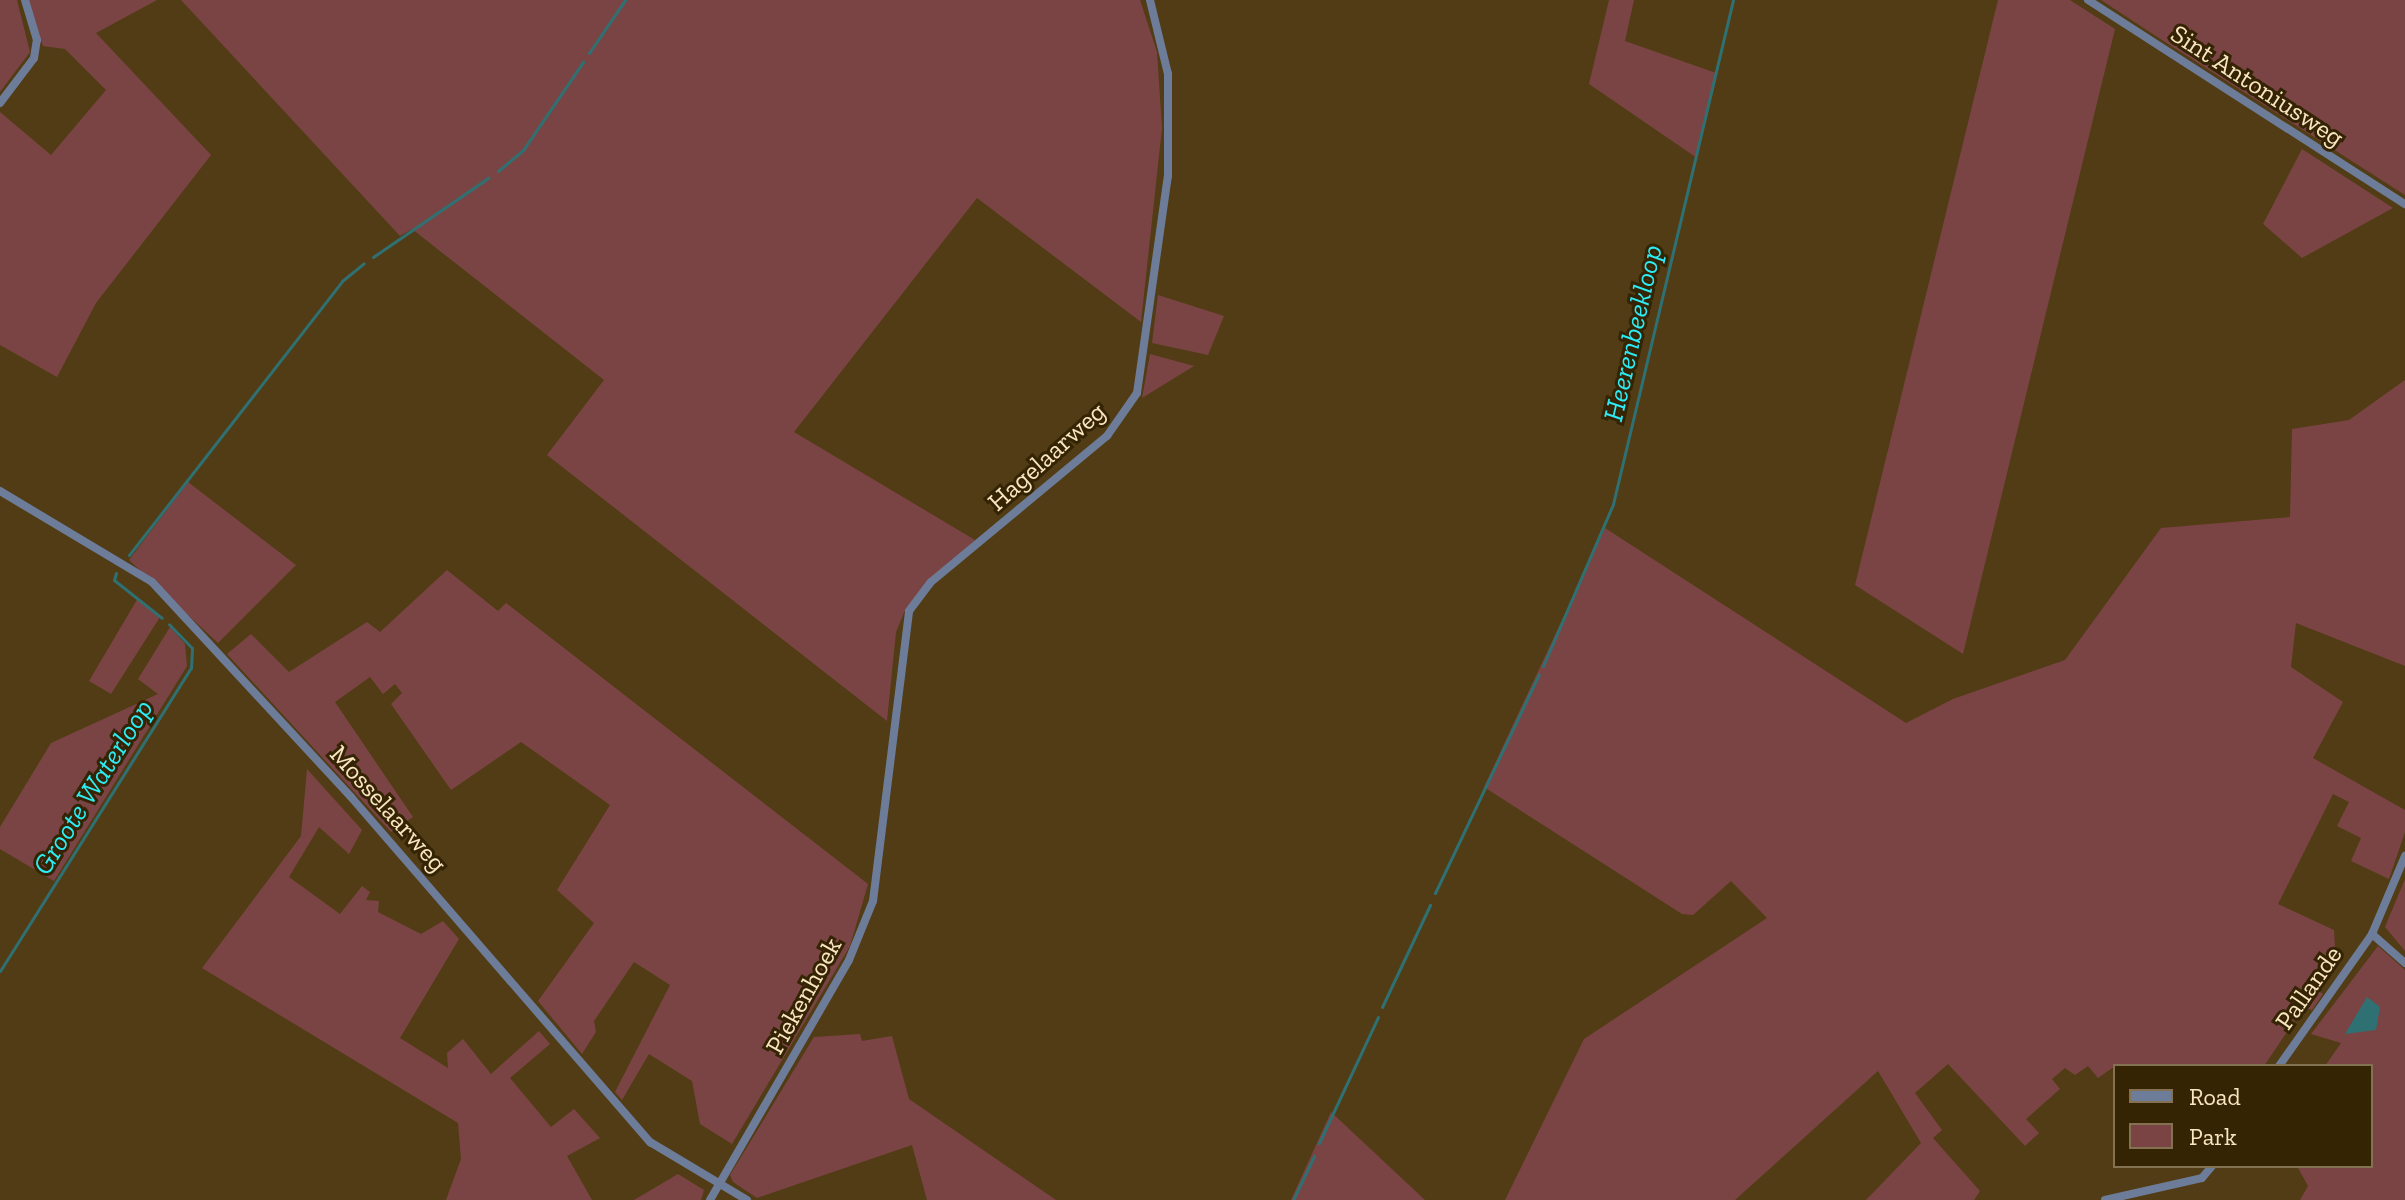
<!DOCTYPE html>
<html>
<head>
<meta charset="utf-8">
<style>
  body { margin:0 }
  #map { position:relative; width:2405px; height:1200px; overflow:hidden; background:#513c15; font-family:"Zilla Slab",serif }
  div>[style] { position:absolute }
  [style*='--x'] { left:calc(var(--x)*1px); top:calc(var(--y)*1px); width:calc(var(--w)*1px); rotate:calc(var(--a)*1deg) }
  .green>* { inset:0; background:#7b4444 }
  .water>* { inset:0; background:#2f7073 }
  .stream>* { height:3px; margin:-1.5px; padding:0 1.5px; transform-origin:1.5px; border-radius:1.5px; background:#2f7073 }
  .minor>* { height:8px; margin:-4px; padding:0 4px; transform-origin:4px; border-radius:4px; background:#6d7d99 }
  span { translate:-50% -50%; white-space:nowrap; text-align:center; line-height:1.15; -webkit-text-stroke:6px #342404; paint-order:stroke }
  .street-label { font-size:26px; color:#fae5c1 }
  .water-label { font-size:28px; color:#2decf6; font-style:italic }
  .legend { position:absolute; left:2113px; top:1064px; width:260px; height:104px; box-sizing:border-box; background:#342404; border:2px solid #837150; margin:0; padding:10px 14px; list-style:none; font-size:24px; color:#fae5c1 }
  .legend li { display:flex; align-items:center; gap:16px; height:40px }
  .legend b { width:40px; border:2px solid #837150 }
</style>
</head>
<body>
<div id="map">
  <div class="green">
    <i style="clip-path:polygon(0 0,17px 0,30px 52px,0 92px)"></i>
    <i style="clip-path:polygon(28px 0,157px 0,96px 33px,211px 155px,96px 303px,57px 377px,0 345px,0 112px,51px 155px,106px 90px,65px 49px,43px 46px)"></i>
    <i style="clip-path:polygon(181px 0,1140px 0,1157px 52px,1162px 128px,1141px 322px,977px 198px,794px 432px,975px 540px,906px 608px,896px 632px,887px 721px,547px 455px,604px 380px,412px 229px,400px 236px)"></i>
    <i style="clip-path:polygon(1609px 0,1634px 0,1625px 41px,1716px 73px,1697px 158px,1589px 84px)"></i>
    <i style="clip-path:polygon(1998px 0,2070px 0,2115px 29px,1963px 654px,1855px 585px)"></i>
    <i style="clip-path:polygon(2101px 0,2405px 0,2405px 195px,2162px 40px)"></i>
    <i style="clip-path:polygon(2302px 149px,2393px 208px,2302px 258px,2263px 224px)"></i>
    <i style="clip-path:polygon(1158px 295px,1224px 316px,1208px 355px,1152px 343px)"></i>
    <i style="clip-path:polygon(1150px 354px,1194px 366px,1142px 398px)"></i>
    <i style="clip-path:polygon(2405px 380px,2405px 666px,2296px 623px,2291px 667px,2343px 702px,2313px 758px,2405px 810px,2405px 832px,2389px 879px,2351px 861px,2361px 838px,2337px 826px,2349px 802px,2333px 794px,2278px 904px,2334px 930px,2335px 947px,2306px 982px,2323px 994px,2312px 1010px,2304px 1007px,2264px 1066px,2115px 1066px,2098px 1078px,2088px 1066px,2075px 1075px,2065px 1068px,2052px 1079px,2060px 1089px,2026px 1119px,2039px 1133px,2025px 1146px,1948px 1064px,1915px 1093px,1942px 1130px,1933px 1138px,1980px 1191px,1974px 1200px,1866px 1200px,1921px 1143px,1878px 1071px,1735px 1200px,1505px 1200px,1584px 1039px,1767px 918px,1731px 881px,1693px 915px,1682px 914px,1484px 787px,1605px 528px,1906px 723px,1953px 699px,2065px 660px,2161px 528px,2290px 517px,2292px 429px,2349px 420px)"></i>
    <i style="clip-path:polygon(188px 482px,296px 565px,218px 643px,129px 560px)"></i>
    <i style="clip-path:polygon(447px 570px,498px 611px,506px 603px,868px 884px,850px 946px,732px 1144px,700px 1124px,692px 1081px,649px 1054px,622px 1100px,615px 1092px,670px 985px,634px 962px,594px 1021px,596px 1032px,582px 1054px,538px 1001px,594px 923px,557px 890px,610px 805px,521px 742px,451px 790px,391px 704px,402px 693px,395px 684px,383px 694px,370px 677px,335px 702px,413px 817px,391px 832px,227px 654px,251px 634px,289px 672px,367px 622px,380px 632px)"></i>
    <i style="clip-path:polygon(138px 598px,160px 617px,111px 694px,89px 681px)"></i>
    <i style="clip-path:polygon(170px 627px,185px 644px,187px 666px,54px 881px,0 849px,0 827px,51px 743px,158px 694px,138px 679px)"></i>
    <i style="clip-path:polygon(307px 769px,362px 830px,349px 854px,319px 827px,289px 877px,340px 914px,362px 886px,370px 892px,366px 900px,379px 901px,378px 912px,421px 934px,443px 921px,459px 939px,400px 1038px,448px 1068px,447px 1053px,463px 1039px,491px 1074px,539px 1031px,550px 1044px,510px 1078px,551px 1127px,574px 1109px,600px 1138px,567px 1156px,592px 1200px,446px 1200px,461px 1159px,458px 1123px,202px 968px,301px 836px)"></i>
    <i style="clip-path:polygon(2405px 879px,2405px 951px,2385px 927px)"></i>
    <i style="clip-path:polygon(2378px 946px,2405px 970px,2405px 1200px,2300px 1200px,2308px 1186px,2297px 1166px,2371px 1166px,2371px 1066px,2325px 1066px,2341px 1043px,2311px 1034px)"></i>
    <i style="clip-path:polygon(860px 1034px,862px 1041px,892px 1036px,909px 1099px,1056px 1200px,927px 1200px,912px 1145px,757px 1198px,733px 1182px,730px 1175px,814px 1037px)"></i>
    <i style="clip-path:polygon(1331px 1112px,1425px 1200px,1291px 1200px)"></i>
    <i style="clip-path:polygon(678px 1174px,704px 1190px,701px 1200px,634px 1200px)"></i>
  </div>
  <div class="water">
    <i style="clip-path:polygon(2367px 997px,2380px 1007px,2376px 1030px,2345px 1034px)"></i>
  </div>
  <div class="stream">
    <i style="--x:589;--y:53;--w:64;--a:-55.8"></i>
    <i style="--x:498;--y:171;--w:33;--a:-40"></i>
    <i style="--x:523;--y:150;--w:107;--a:-55.7"></i>
    <i style="--x:373;--y:257;--w:140;--a:-34.5"></i>
    <i style="--x:129;--y:555;--w:347;--a:-52.1"></i>
    <i style="--x:342;--y:281;--w:28;--a:-39"></i>
    <i style="--x:116;--y:573;--w:7;--a:106"></i>
    <i style="--x:114;--y:580;--w:61;--a:38.4"></i>
    <i style="--x:1543;--y:666;--w:176;--a:-66.6"></i>
    <i style="--x:1613;--y:504;--w:518;--a:-76.61"></i>
    <i style="--x:1435;--y:893;--w:242;--a:-64.6"></i>
    <i style="--x:0;--y:971;--w:358;--a:-57.8"></i>
    <i style="--x:191;--y:668;--w:20;--a:-87"></i>
    <i style="--x:192;--y:648;--w:33;--a:-134"></i>
    <i style="--x:1382;--y:1007;--w:113;--a:-64.8"></i>
    <i style="--x:1319;--y:1143;--w:139;--a:-64.9"></i>
    <i style="--x:1293;--y:1200;--w:49;--a:-64.5"></i>
  </div>
  <div class="minor">
    <i style="--x:2088;--y:0;--w:377;--a:32.8"></i>
    <i style="--x:0;--y:103;--w:56;--a:-52.9"></i>
    <i style="--x:34;--y:58;--w:18;--a:-81"></i>
    <i style="--x:37;--y:40;--w:42;--a:-106.7"></i>
    <i style="--x:0;--y:491;--w:177;--a:30.9"></i>
    <i style="--x:152;--y:582;--w:293;--a:47.2"></i>
    <i style="--x:351;--y:797;--w:457;--a:49.1"></i>
    <i style="--x:650;--y:1142;--w:113;--a:30.9"></i>
    <i style="--x:2372;--y:934;--w:44;--a:41.3"></i>
    <i style="--x:2279;--y:1066;--w:161;--a:-54.8"></i>
    <i style="--x:2372;--y:934;--w:85;--a:-67.1"></i>
    <i style="--x:710;--y:1200;--w:277;--a:-59.9"></i>
    <i style="--x:849;--y:960;--w:64;--a:-67.9"></i>
    <i style="--x:873;--y:901;--w:292;--a:-82.9"></i>
    <i style="--x:909;--y:611;--w:36;--a:-53"></i>
    <i style="--x:931;--y:582;--w:229;--a:-39.7"></i>
    <i style="--x:1107;--y:436;--w:52;--a:-55.1"></i>
    <i style="--x:1137;--y:393;--w:219;--a:-81.9"></i>
    <i style="--x:1168;--y:176;--w:102;--a:-90"></i>
    <i style="--x:1168;--y:74;--w:76;--a:-103.7"></i>
    <i style="--x:2105;--y:1200;--w:99;--a:-12.8"></i>
    <i style="--x:2202;--y:1178;--w:16;--a:-50"></i>
  </div>
  <div class="street-label">
    <span style="left:2257px;top:86px;rotate:33deg">Sint Antoniusweg</span>
    <span style="left:1047px;top:457px;rotate:-42deg">Hagelaarweg</span>
    <span style="left:388px;top:809px;rotate:48deg">Mosselaarweg</span>
    <span style="left:2309px;top:988px;rotate:-55deg">Pallande</span>
    <span style="left:804px;top:996px;rotate:-61deg">Piekenhoek</span>
  </div>
  <div class="water-label">
    <span style="left:1633px;top:333px;rotate:-77deg">Heerenbeekloop</span>
    <span style="left:93px;top:787px;rotate:-58deg">Groote Waterloop</span>
  </div>
  <ul class="legend">
  <li><b style="height:10px;background:#6d7d99"></b>Road</li>
  <li><b style="height:22px;background:#7b4444"></b>Park</li>
  </ul>
</div>
</body>
</html>
